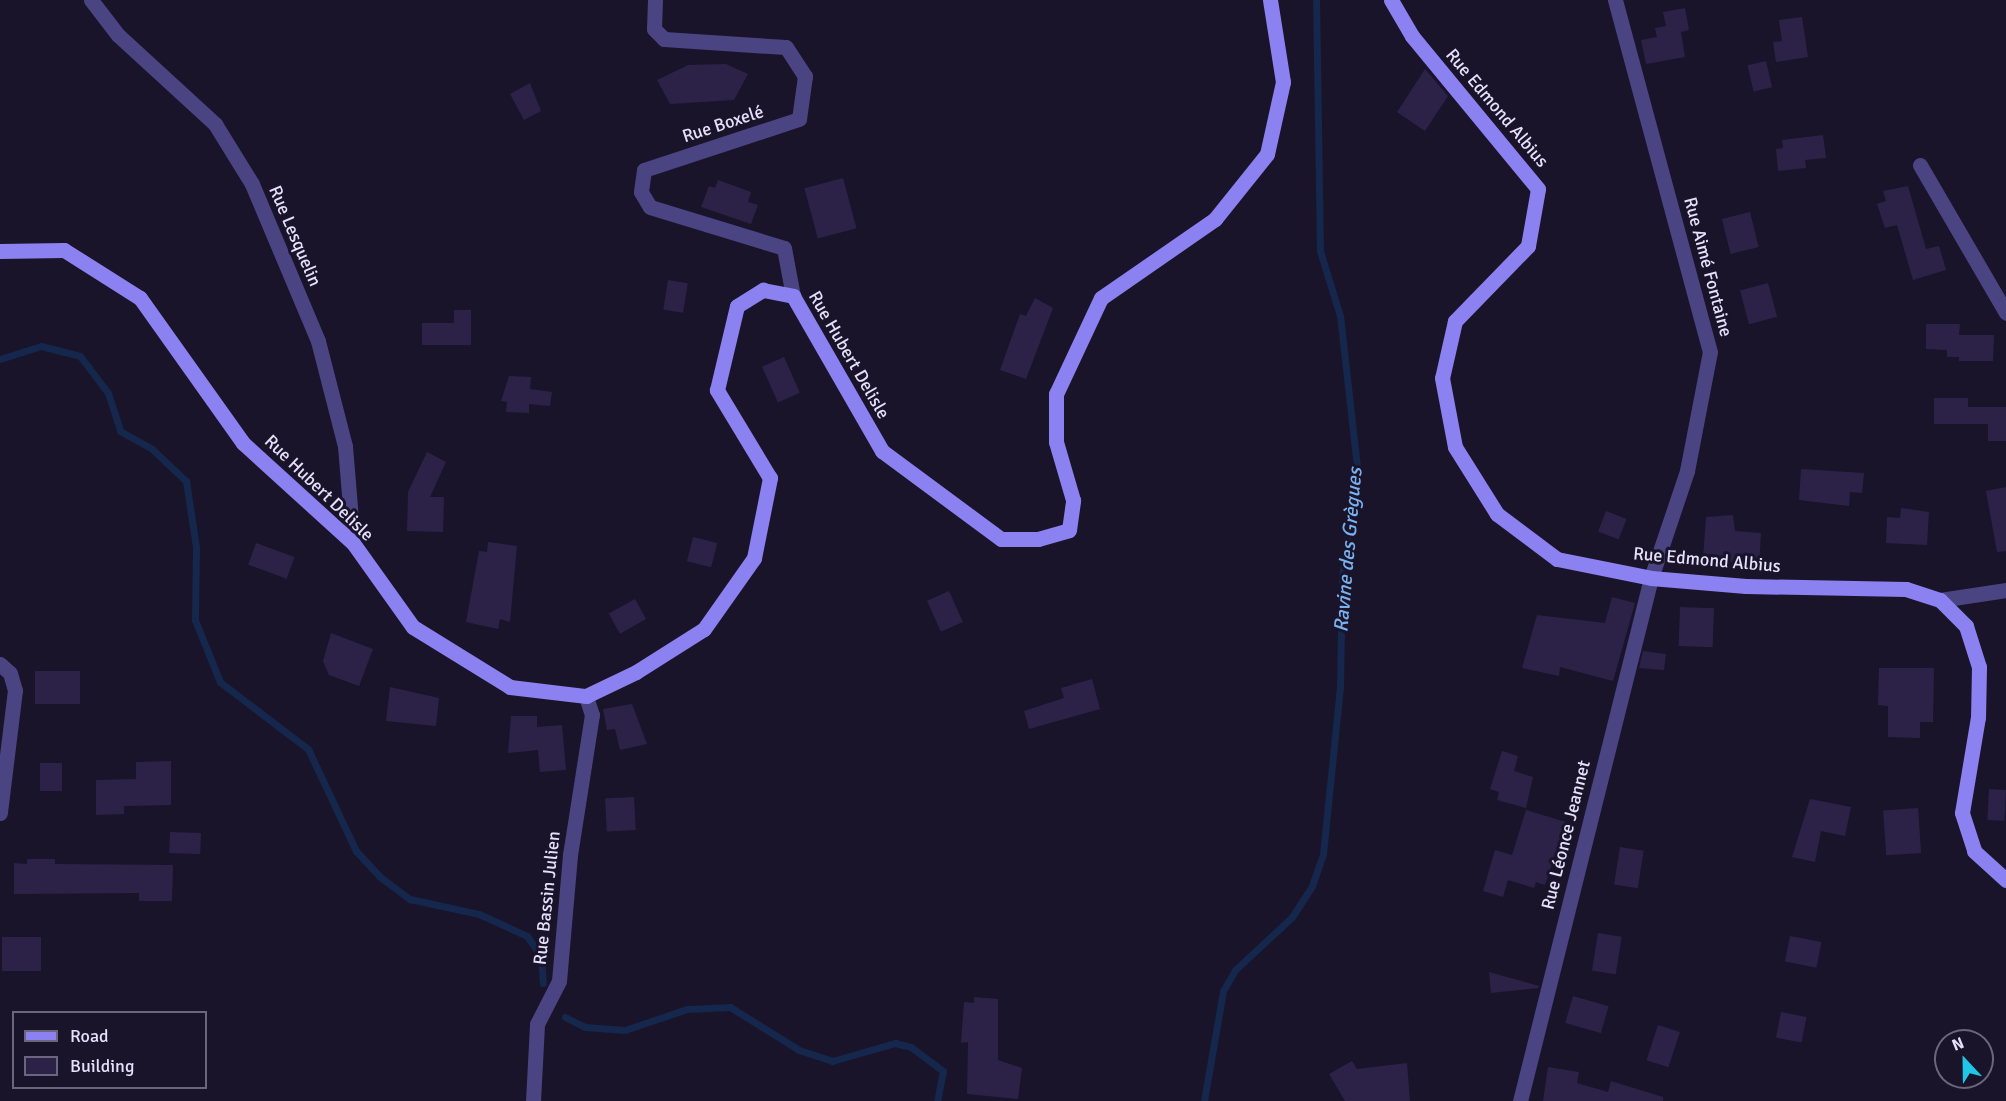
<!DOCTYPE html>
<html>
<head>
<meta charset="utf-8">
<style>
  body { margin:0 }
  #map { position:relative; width:2006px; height:1101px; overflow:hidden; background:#191429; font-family:Signika,sans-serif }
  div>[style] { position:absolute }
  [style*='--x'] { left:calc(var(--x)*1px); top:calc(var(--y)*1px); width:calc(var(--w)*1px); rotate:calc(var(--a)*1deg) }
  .stream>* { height:7px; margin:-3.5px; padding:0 3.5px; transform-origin:3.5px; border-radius:3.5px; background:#15274c }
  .building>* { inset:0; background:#2c2248; transform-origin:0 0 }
  .minor>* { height:15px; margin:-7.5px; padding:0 7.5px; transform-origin:7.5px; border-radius:7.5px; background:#4b4483 }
  .secondary>* { height:15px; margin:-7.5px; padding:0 7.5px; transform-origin:7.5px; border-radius:7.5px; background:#8b81f1 }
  span { translate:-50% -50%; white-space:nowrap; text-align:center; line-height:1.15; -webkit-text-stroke:6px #191429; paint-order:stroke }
  .street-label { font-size:18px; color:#e5e0fb }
  .water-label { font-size:20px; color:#79b1f0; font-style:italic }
  .legend { position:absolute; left:12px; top:1011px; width:195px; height:78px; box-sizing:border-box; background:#191429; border:2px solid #6b667d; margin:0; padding:8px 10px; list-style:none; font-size:18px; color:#e5e0fb }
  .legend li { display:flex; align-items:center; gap:12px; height:30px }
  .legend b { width:30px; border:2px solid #6b667d }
  .north { position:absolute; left:1934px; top:1029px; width:60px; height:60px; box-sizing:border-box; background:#191429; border:2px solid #6b667d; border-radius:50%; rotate:338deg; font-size:16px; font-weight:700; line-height:24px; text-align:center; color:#e5e0fb }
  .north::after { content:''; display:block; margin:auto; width:21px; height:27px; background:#21c6e6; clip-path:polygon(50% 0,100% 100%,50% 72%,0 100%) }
</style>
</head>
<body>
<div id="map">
  <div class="stream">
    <i style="--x:0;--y:359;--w:43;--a:-17.6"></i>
    <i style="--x:41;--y:346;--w:40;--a:14.4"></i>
    <i style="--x:80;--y:356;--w:46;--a:52.9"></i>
    <i style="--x:108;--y:393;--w:40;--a:72"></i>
    <i style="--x:120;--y:431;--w:37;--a:29"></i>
    <i style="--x:152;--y:449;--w:47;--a:43.3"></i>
    <i style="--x:186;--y:481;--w:67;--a:81.4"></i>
    <i style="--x:196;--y:547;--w:73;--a:90.8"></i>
    <i style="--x:195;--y:620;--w:67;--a:68"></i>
    <i style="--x:220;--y:682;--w:111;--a:37.3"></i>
    <i style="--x:308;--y:749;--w:113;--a:64.8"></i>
    <i style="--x:356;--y:851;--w:34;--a:47"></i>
    <i style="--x:379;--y:876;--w:39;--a:37"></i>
    <i style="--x:410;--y:899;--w:71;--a:12.3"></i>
    <i style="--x:479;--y:914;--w:53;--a:24.6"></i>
    <i style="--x:527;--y:936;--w:24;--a:55"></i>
    <i style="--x:541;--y:956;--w:27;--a:86"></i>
    <i style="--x:565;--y:1017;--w:22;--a:27"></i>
    <i style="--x:585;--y:1027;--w:40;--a:4.3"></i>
    <i style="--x:625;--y:1030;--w:65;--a:-18.7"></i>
    <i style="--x:687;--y:1009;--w:43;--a:-2.7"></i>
    <i style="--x:730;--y:1007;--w:81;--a:31.9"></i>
    <i style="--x:799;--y:1050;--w:35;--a:18"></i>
    <i style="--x:832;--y:1061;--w:66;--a:-15.9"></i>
    <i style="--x:895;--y:1043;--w:16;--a:14"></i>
    <i style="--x:911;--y:1047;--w:40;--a:37"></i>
    <i style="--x:943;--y:1071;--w:31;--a:101"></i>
    <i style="--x:1204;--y:1101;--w:112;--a:-80.2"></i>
    <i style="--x:1223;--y:991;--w:24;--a:-60"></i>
    <i style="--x:1235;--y:970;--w:78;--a:-42.9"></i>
    <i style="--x:1292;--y:917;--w:37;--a:-57"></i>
    <i style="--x:1312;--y:886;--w:34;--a:-71"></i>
    <i style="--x:1323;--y:854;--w:167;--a:-84.2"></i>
    <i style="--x:1340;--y:688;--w:111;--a:-89"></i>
    <i style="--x:1342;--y:577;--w:111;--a:-82.2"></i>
    <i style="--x:1357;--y:467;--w:152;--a:-96.4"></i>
    <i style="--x:1340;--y:316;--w:68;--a:-107.1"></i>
    <i style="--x:1320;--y:251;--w:251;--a:-90.9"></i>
  </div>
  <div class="building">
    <i style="clip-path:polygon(1685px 8px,1689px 30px,1681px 32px,1685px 57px,1646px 64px,1641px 40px,1657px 37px,1655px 28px,1666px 26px,1663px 12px)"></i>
    <i style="clip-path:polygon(1802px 17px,1808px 57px,1776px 62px,1773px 42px,1782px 41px,1779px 20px)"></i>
    <i style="left:1766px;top:61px;width:27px;height:19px;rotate:77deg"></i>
    <i style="clip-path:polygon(726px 64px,748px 74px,734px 100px,670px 104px,657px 80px,688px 65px)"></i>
    <i style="clip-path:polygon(1425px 69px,1448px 96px,1425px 131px,1397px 112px)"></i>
    <i style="clip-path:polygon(530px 83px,541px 111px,524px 120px,510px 94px)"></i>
    <i style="clip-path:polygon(1823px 135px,1826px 158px,1805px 160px,1806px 168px,1778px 171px,1776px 149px,1783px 148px,1782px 140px)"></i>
    <i style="left:843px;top:178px;width:52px;height:40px;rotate:75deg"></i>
    <i style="clip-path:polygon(718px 180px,751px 192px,748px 202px,758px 205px,751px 224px,701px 207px,709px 186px,715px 188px)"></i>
    <i style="clip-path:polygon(1908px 186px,1926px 249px,1939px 246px,1946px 270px,1913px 280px,1897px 225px,1885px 228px,1877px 204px,1886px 201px,1883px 191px)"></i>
    <i style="left:1750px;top:212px;width:36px;height:29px;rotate:76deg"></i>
    <i style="left:668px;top:280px;width:20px;height:30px;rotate:9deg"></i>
    <i style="left:1768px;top:283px;width:35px;height:29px;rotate:75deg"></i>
    <i style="clip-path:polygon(1035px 298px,1053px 308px,1026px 379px,1000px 370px,1020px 314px,1026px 316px)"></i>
    <i style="clip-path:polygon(454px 310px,471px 310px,471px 345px,422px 345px,422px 323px,454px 323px)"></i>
    <i style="clip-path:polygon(1926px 324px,1960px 324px,1959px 335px,1994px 335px,1993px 361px,1959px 361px,1959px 357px,1947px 357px,1947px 350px,1926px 349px)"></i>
    <i style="left:784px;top:357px;width:39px;height:24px;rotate:66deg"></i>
    <i style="clip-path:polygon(509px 376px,531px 377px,530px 389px,552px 392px,550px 406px,529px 404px,529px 413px,506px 412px,507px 402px,501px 401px)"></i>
    <i style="clip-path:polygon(1934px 398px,1968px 398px,1968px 407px,2006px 407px,2006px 441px,1988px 441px,1988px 424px,1934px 424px)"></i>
    <i style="clip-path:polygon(427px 452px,446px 462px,430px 497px,444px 497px,443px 532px,407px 531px,408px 492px)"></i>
    <i style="clip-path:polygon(1801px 469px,1864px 473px,1862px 493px,1850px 492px,1849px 506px,1799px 500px)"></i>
    <i style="clip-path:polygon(2006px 487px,2006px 551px,1997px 552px,1986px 491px)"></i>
    <i style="clip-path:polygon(1901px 508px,1929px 512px,1927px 545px,1886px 543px,1887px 517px,1900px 518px)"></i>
    <i style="left:1606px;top:511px;width:22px;height:22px;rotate:21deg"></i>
    <i style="clip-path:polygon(1733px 515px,1735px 531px,1761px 533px,1759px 567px,1703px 558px,1706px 517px)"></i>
    <i style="left:693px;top:537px;width:25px;height:25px;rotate:14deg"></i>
    <i style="clip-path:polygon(488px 542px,517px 546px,510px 622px,500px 619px,498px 629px,466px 622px,479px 551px,487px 552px)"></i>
    <i style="left:256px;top:543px;width:41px;height:23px;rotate:20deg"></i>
    <i style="left:949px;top:591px;width:34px;height:24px;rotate:66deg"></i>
    <i style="clip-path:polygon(1612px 597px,1635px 603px,1613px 681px,1560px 667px,1559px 676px,1522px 668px,1537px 615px,1605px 623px)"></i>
    <i style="left:635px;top:599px;width:23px;height:30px;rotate:61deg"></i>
    <i style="left:1680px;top:607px;width:34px;height:39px;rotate:2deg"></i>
    <i style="clip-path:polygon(331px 633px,373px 649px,359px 686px,329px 675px,323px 661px)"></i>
    <i style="clip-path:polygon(1643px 651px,1666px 654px,1664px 670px,1639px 668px)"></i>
    <i style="clip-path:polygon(1879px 668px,1934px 668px,1933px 722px,1920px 722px,1920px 738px,1888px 737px,1888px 706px,1878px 705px)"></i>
    <i style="left:80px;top:671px;width:33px;height:45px;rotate:90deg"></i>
    <i style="clip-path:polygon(1092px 679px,1100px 709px,1029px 729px,1024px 711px,1064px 698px,1061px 688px)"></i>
    <i style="clip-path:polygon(390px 687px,439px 698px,436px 726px,386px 721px)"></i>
    <i style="clip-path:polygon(632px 704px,647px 744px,620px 750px,615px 729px,607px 730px,603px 709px)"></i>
    <i style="clip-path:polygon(511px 716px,537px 716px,537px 727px,562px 725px,566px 770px,540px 772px,538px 750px,508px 753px)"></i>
    <i style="clip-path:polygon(1502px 751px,1518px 756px,1514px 771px,1533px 777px,1526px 808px,1497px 800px,1499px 792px,1490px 789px)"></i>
    <i style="clip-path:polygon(171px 761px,171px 805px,124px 806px,124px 814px,96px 815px,96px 780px,136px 779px,136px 762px)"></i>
    <i style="left:40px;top:763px;width:22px;height:28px"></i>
    <i style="left:1989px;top:789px;width:17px;height:31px;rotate:3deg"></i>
    <i style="left:634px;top:797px;width:33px;height:29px;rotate:87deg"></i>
    <i style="clip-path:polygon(1810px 799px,1851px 807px,1845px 836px,1821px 831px,1815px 862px,1792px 857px)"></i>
    <i style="left:1918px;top:808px;width:45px;height:35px;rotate:86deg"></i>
    <i style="clip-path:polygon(1526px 810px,1566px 822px,1545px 885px,1536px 882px,1534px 888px,1508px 880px,1503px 897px,1483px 891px,1495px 850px,1512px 855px)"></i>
    <i style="left:170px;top:832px;width:31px;height:21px;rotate:2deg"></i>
    <i style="left:1620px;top:847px;width:24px;height:38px;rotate:9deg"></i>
    <i style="clip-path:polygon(27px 859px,55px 859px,55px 864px,173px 865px,172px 901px,139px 901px,139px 893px,14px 894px,14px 863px,27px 864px)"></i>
    <i style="left:1598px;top:933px;width:24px;height:38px;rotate:9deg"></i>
    <i style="left:1790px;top:936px;width:32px;height:26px;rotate:11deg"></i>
    <i style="left:2px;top:937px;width:39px;height:34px"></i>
    <i style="clip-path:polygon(1489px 972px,1539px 986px,1538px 988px,1491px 993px)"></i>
    <i style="left:1573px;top:996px;width:37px;height:28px;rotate:16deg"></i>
    <i style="clip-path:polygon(974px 997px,998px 999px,998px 1060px,1022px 1068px,1018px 1099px,967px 1094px,968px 1042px,961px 1043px,964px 1002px,974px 1003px)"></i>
    <i style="left:1781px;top:1012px;width:26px;height:26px;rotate:11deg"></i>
    <i style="left:1658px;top:1025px;width:23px;height:37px;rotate:18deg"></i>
    <i style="clip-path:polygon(1352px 1061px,1357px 1069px,1407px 1063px,1410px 1101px,1345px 1101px,1329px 1074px)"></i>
    <i style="clip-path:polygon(1548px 1067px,1579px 1072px,1577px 1083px,1608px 1092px,1611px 1081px,1663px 1097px,1663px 1101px,1543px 1101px)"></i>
  </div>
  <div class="minor">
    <i style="--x:91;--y:0;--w:44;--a:52.4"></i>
    <i style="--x:118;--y:35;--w:132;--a:42.5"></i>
    <i style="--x:215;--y:124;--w:70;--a:58.3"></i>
    <i style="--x:252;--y:184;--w:170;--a:67.2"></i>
    <i style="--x:318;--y:341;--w:108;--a:75.6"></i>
    <i style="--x:345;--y:446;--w:97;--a:85.3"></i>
    <i style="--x:655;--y:0;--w:29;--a:92"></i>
    <i style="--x:654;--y:29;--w:14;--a:45"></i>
    <i style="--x:664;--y:39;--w:122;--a:3.8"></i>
    <i style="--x:786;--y:47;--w:35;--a:57"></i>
    <i style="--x:805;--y:76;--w:43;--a:97.9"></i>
    <i style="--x:799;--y:119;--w:163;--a:161.8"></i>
    <i style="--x:644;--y:170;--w:22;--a:98"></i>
    <i style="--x:641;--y:192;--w:17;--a:59"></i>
    <i style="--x:650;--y:207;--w:140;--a:17"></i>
    <i style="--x:784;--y:248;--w:49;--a:79.4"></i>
    <i style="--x:1920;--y:165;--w:171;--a:59.8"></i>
    <i style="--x:1940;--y:600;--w:67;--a:-8.6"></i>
    <i style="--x:0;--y:664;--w:13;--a:42"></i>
    <i style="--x:10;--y:673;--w:18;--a:74"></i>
    <i style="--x:15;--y:690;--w:124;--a:97"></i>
    <i style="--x:533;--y:1101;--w:77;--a:-87"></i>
    <i style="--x:537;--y:1024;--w:48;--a:-62.9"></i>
    <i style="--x:559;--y:981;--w:126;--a:-85"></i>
    <i style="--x:570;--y:855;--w:142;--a:-81.1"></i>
    <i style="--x:592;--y:715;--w:20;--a:-108"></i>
    <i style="--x:1520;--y:1101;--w:539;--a:-75.94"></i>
    <i style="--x:1651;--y:578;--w:113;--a:-71.4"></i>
    <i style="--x:1687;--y:471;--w:121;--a:-79.1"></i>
    <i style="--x:1710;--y:352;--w:365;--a:-105.1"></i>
  </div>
  <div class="secondary">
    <i style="--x:1391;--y:0;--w:42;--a:59.7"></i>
    <i style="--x:1412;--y:36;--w:198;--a:50.5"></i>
    <i style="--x:1538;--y:189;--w:58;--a:100"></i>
    <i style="--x:1528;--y:246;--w:105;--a:134.2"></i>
    <i style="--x:1455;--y:321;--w:58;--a:102.8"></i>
    <i style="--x:1442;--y:378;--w:70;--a:79.3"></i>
    <i style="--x:1455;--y:447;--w:79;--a:57.9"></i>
    <i style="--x:1497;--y:514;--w:75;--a:36.9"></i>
    <i style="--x:1557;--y:559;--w:96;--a:11.4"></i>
    <i style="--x:1651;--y:578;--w:95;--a:4.8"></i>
    <i style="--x:1746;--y:586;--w:160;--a:1.1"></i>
    <i style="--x:1906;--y:589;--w:36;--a:18"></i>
    <i style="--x:1940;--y:600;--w:37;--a:45"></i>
    <i style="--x:1966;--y:626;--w:43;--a:72.4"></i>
    <i style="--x:1979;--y:667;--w:50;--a:91.1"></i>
    <i style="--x:1978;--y:717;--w:97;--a:99.5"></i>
    <i style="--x:1962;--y:813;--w:40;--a:72"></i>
    <i style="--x:1974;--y:851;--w:43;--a:42.2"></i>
    <i style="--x:0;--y:251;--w:64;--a:-0.9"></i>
    <i style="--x:64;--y:250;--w:90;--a:32.3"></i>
    <i style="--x:140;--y:298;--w:178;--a:54.6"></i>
    <i style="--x:243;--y:443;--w:149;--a:42.3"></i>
    <i style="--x:353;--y:543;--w:103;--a:54.5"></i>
    <i style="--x:413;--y:627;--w:114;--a:31.7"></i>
    <i style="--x:510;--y:687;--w:77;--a:6.8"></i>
    <i style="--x:586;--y:696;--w:55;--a:-25.6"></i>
    <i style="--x:636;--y:672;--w:80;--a:-32.3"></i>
    <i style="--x:704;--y:629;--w:87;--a:-54.8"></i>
    <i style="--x:754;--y:558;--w:82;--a:-78.7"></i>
    <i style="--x:770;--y:478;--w:103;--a:-121.1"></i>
    <i style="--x:717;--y:390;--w:86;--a:-76.6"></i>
    <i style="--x:737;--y:306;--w:31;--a:-32"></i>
    <i style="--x:763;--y:290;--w:31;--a:11"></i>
    <i style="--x:793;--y:296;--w:179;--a:60.1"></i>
    <i style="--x:882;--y:451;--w:148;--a:36.5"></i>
    <i style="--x:1001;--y:539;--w:37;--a:0"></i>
    <i style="--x:1038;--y:539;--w:32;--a:-16"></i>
    <i style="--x:1069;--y:530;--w:30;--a:-82"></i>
    <i style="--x:1073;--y:500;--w:60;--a:-106.3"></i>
    <i style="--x:1056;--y:442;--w:48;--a:-90"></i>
    <i style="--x:1056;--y:394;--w:106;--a:-64.9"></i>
    <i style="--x:1101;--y:298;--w:139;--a:-34.7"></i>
    <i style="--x:1215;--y:219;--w:83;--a:-51.3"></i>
    <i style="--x:1267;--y:154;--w:74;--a:-77.5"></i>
    <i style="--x:1283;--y:82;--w:83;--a:-99"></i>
  </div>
  <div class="street-label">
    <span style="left:1497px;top:108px;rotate:50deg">Rue Edmond Albius</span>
    <span style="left:723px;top:124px;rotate:-18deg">Rue Boxelé</span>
    <span style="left:295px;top:236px;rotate:67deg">Rue Lesquelin</span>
    <span style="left:1708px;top:267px;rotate:75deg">Rue Aimé Fontaine</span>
    <span style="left:849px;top:355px;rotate:60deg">Rue Hubert Delisle</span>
    <span style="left:319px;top:488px;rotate:44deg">Rue Hubert Delisle</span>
    <span style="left:1707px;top:560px;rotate:5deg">Rue Edmond Albius</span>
    <span style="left:1566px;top:835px;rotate:-76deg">Rue Léonce Jeannet</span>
    <span style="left:547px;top:898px;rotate:-84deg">Rue Bassin Julien</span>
  </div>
  <div class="water-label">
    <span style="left:1348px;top:550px;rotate:-85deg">Ravine des Grègues</span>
  </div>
  <ul class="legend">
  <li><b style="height:8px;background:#8b81f1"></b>Road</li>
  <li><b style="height:16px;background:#2c2248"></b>Building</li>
  </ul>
  <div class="north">N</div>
</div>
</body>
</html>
